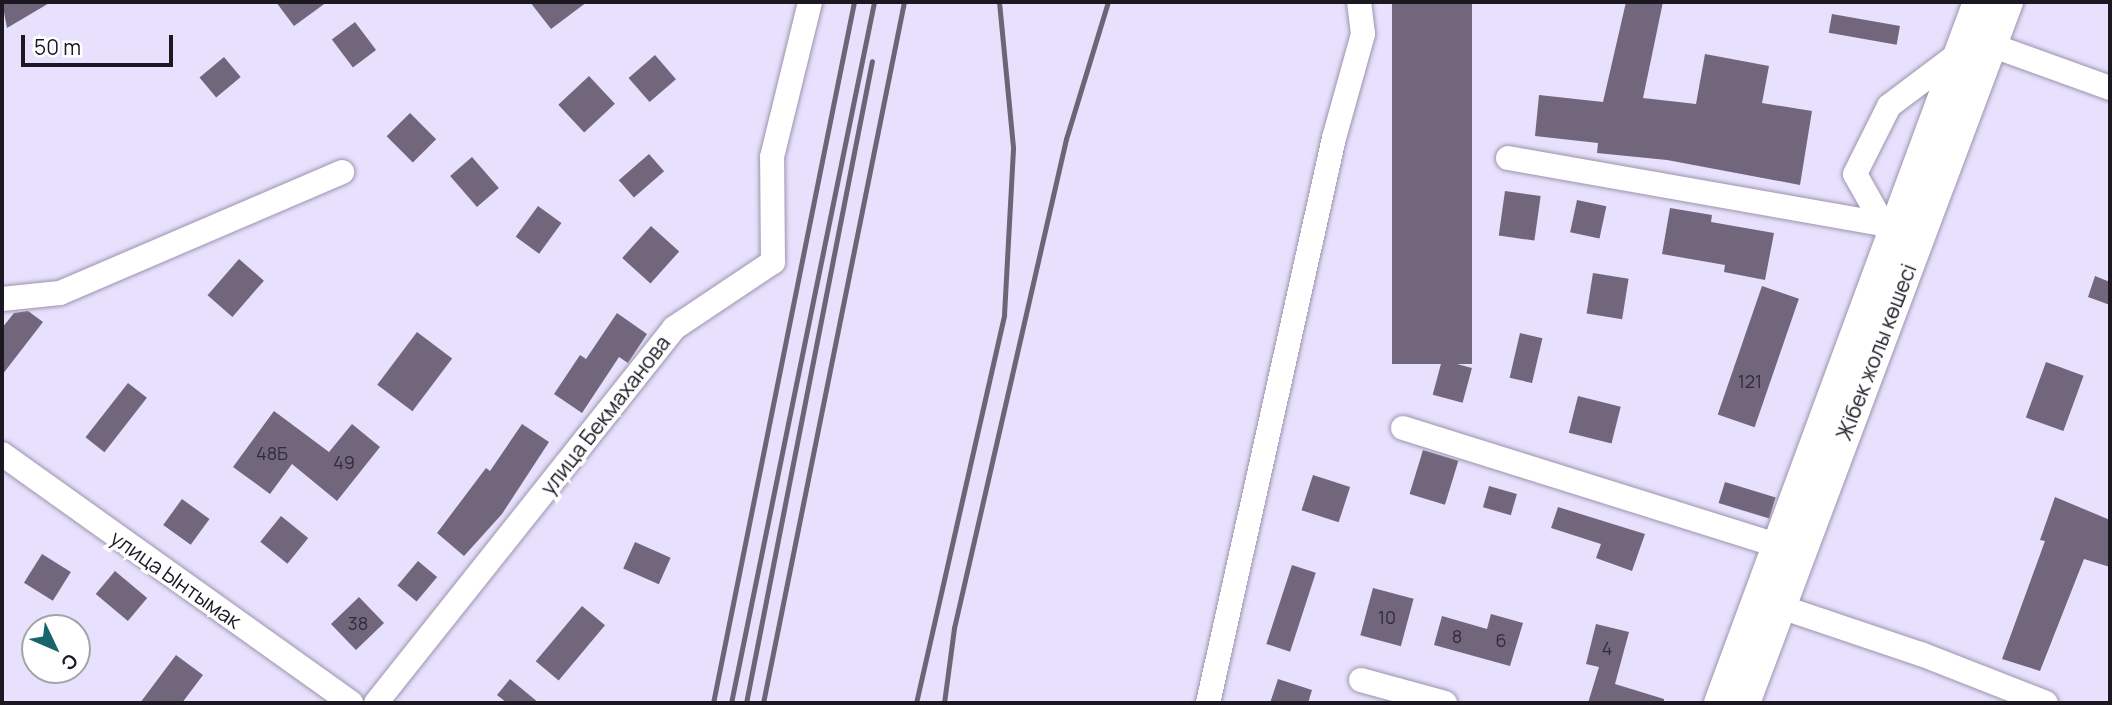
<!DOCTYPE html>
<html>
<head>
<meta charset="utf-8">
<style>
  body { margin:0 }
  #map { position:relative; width:2112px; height:705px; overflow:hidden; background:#e8e1fd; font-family:Manrope,sans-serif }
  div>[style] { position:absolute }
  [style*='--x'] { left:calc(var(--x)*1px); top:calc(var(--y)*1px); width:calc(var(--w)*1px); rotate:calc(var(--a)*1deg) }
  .building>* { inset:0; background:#72667d; transform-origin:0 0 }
  .roads { filter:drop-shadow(0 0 2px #9b94ae) drop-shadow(0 0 2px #9b94ae) }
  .minor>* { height:24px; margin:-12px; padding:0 12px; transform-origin:12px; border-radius:12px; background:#fff }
  .major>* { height:30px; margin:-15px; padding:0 15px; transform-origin:15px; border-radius:15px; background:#fff }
  .rail>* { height:5px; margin:-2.5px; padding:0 2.5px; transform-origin:2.5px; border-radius:2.5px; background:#6a6676 }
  span { translate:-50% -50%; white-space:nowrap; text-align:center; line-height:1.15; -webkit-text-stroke:7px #fff; paint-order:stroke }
  .number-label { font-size:18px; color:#312c39 }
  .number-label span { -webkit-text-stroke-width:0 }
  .street-label { font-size:21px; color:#1b1822 }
  .frame { position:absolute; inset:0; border:4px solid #1b1822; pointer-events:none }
  .north { position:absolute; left:21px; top:614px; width:70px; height:70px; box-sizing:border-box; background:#fff; border:2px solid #a4a3a7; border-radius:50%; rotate:134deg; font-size:19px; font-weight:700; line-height:28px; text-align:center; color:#1b1822 }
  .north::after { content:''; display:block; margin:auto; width:24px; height:32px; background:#18666c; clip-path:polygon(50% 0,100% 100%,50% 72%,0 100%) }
  .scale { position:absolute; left:21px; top:35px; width:152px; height:32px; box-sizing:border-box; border:4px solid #1b1822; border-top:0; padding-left:9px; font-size:21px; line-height:24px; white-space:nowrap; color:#1b1822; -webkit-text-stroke:5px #fff; paint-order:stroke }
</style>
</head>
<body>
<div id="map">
  <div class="building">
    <i style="clip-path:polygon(2px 2px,51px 2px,7px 28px)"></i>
    <i style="clip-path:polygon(276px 2px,327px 2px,294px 26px)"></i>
    <i style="clip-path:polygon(530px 2px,587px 2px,551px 29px)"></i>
    <i style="left:1392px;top:2px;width:80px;height:362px"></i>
    <i style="clip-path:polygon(1626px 2px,1663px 2px,1643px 98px,1696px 104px,1705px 54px,1769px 66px,1762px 103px,1812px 111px,1800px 185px,1667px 160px,1597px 153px,1598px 143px,1535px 136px,1539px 95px,1603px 102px)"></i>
    <i style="left:1832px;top:14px;width:69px;height:19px;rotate:10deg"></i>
    <i style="left:355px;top:22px;width:35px;height:29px;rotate:53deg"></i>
    <i style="left:655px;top:55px;width:32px;height:35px;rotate:49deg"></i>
    <i style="left:224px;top:57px;width:26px;height:32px;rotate:50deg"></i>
    <i style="left:589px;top:76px;width:38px;height:42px;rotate:47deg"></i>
    <i style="left:410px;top:113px;width:37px;height:33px;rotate:45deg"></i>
    <i style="left:649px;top:154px;width:23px;height:40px;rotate:49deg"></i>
    <i style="left:472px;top:157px;width:41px;height:29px;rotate:49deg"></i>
    <i style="left:1505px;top:191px;width:36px;height:45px;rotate:8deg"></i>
    <i style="left:1577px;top:200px;width:30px;height:33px;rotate:12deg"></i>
    <i style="left:538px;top:206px;width:29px;height:38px;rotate:36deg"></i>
    <i style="clip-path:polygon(1670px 208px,1712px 215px,1711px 222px,1774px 233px,1765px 280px,1724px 272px,1725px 265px,1662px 254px)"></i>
    <i style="left:651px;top:226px;width:38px;height:43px;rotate:42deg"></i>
    <i style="left:239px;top:259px;width:33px;height:48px;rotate:41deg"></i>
    <i style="left:1593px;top:273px;width:36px;height:41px;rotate:9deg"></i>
    <i style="clip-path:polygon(2095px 276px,2110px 282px,2110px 305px,2088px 297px)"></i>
    <i style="left:1762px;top:286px;width:39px;height:136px;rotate:19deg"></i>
    <i style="clip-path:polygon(28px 311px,43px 322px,2px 375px,2px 328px,14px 313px)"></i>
    <i style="clip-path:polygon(617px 313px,647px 334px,628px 363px,619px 357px,582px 413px,554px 394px,580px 355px,586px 359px)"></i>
    <i style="left:417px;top:332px;width:44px;height:66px;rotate:37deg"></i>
    <i style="left:1520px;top:333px;width:23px;height:46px;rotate:13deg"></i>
    <i style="left:1442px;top:360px;width:31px;height:36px;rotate:15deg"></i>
    <i style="left:2046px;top:362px;width:40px;height:59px;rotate:20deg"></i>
    <i style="left:128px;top:383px;width:24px;height:69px;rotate:38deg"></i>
    <i style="left:1578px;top:396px;width:44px;height:38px;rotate:14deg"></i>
    <i style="clip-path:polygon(274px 411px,329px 452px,352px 424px,380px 447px,337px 501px,292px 464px,270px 494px,233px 467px)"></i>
    <i style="clip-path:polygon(522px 424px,549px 442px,502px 514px,464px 556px,437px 533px,486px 468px,490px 471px)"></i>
    <i style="left:1423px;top:450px;width:37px;height:46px;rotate:17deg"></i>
    <i style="left:1313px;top:475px;width:39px;height:37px;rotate:18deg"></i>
    <i style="left:1725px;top:482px;width:53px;height:22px;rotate:17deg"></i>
    <i style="left:1489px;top:486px;width:29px;height:22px;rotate:16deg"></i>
    <i style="clip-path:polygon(2055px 497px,2110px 520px,2110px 567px,2084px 559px,2040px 671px,2002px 659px,2045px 541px,2040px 540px)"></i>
    <i style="left:182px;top:499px;width:34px;height:32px;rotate:36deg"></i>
    <i style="clip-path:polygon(1558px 507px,1645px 534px,1632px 571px,1596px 558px,1601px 544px,1551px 528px)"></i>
    <i style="left:281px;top:516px;width:35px;height:33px;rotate:39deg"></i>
    <i style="left:635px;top:542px;width:39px;height:29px;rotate:24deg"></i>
    <i style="left:42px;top:554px;width:34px;height:34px;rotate:32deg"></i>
    <i style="left:418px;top:561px;width:25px;height:32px;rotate:40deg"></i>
    <i style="left:1292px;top:565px;width:25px;height:83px;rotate:18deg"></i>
    <i style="left:115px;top:571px;width:42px;height:30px;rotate:40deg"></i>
    <i style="left:1373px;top:588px;width:42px;height:49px;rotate:15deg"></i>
    <i style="left:359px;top:597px;width:36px;height:39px;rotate:46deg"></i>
    <i style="left:582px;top:606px;width:30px;height:72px;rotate:40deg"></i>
    <i style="clip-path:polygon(1491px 614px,1523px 623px,1510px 666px,1434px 645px,1442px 616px,1487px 629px)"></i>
    <i style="clip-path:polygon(1596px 624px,1629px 632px,1615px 684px,1664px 699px,1664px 703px,1588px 703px,1599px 667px,1586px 664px)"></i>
    <i style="clip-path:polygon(176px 655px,203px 675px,182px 703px,140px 703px)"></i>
    <i style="clip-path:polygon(510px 679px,539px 703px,507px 703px,497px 695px)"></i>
    <i style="clip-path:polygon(1278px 679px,1312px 690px,1308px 703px,1270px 703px)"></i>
  </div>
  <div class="roads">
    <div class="minor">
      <i style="--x:1991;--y:45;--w:127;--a:19.9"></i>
      <i style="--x:1508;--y:158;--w:381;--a:10"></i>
      <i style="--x:1887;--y:231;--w:65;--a:-119.3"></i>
      <i style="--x:1855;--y:174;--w:76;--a:-63.4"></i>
      <i style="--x:1889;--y:106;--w:85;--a:-36.9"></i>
      <i style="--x:2;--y:299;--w:58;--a:-5.9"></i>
      <i style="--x:60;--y:293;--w:307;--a:-23.2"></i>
      <i style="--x:1403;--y:428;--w:391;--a:17.4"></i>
      <i style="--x:2;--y:454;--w:429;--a:35.5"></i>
      <i style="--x:1781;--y:607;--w:148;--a:18.6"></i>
      <i style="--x:1921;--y:654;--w:134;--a:21.4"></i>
      <i style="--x:1361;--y:680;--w:87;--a:15.3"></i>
      <i style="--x:376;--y:703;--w:479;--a:-51.5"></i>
      <i style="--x:674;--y:328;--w:119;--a:-33.7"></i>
      <i style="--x:773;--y:262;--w:105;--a:-90.5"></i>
      <i style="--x:772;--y:157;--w:160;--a:-76.2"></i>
      <i style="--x:1208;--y:703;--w:579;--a:-77.43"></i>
      <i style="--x:1334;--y:138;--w:108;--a:-74.4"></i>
      <i style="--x:1363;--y:34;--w:32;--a:-97"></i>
    </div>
    <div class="major">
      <i style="--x:1719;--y:703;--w:747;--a:-69.72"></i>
      <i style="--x:1745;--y:703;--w:749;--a:-69.43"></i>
    </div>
  </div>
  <div class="rail">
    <i style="--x:713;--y:703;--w:715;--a:-78.63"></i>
    <i style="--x:731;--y:703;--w:715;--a:-78.47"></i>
    <i style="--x:746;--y:703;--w:654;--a:-78.9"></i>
    <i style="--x:763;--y:703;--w:715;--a:-78.63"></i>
    <i style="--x:916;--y:703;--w:398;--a:-77.2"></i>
    <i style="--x:1004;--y:315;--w:168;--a:-86.9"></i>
    <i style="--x:1013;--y:147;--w:146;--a:-95.5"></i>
    <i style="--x:944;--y:703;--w:76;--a:-82.4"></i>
    <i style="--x:954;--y:628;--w:502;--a:-77.1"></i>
    <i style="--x:1066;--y:139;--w:143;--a:-73"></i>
  </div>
  <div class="number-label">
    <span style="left:1750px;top:381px">121</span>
    <span style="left:272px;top:453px">48Б</span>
    <span style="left:344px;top:462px">49</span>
    <span style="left:1387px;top:617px">10</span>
    <span style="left:358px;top:623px">38</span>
    <span style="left:1457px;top:636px">8</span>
    <span style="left:1501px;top:640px">6</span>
    <span style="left:1607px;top:648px">4</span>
  </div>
  <div class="street-label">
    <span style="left:1876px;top:352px;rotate:-69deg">Жібек жолы көшесі</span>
    <span style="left:605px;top:415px;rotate:-52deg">улица Бекмаханова</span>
    <span style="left:176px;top:579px;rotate:35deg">улица Ынтымак</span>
  </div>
  <div class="frame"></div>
  <div class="north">С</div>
  <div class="scale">50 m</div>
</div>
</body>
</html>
